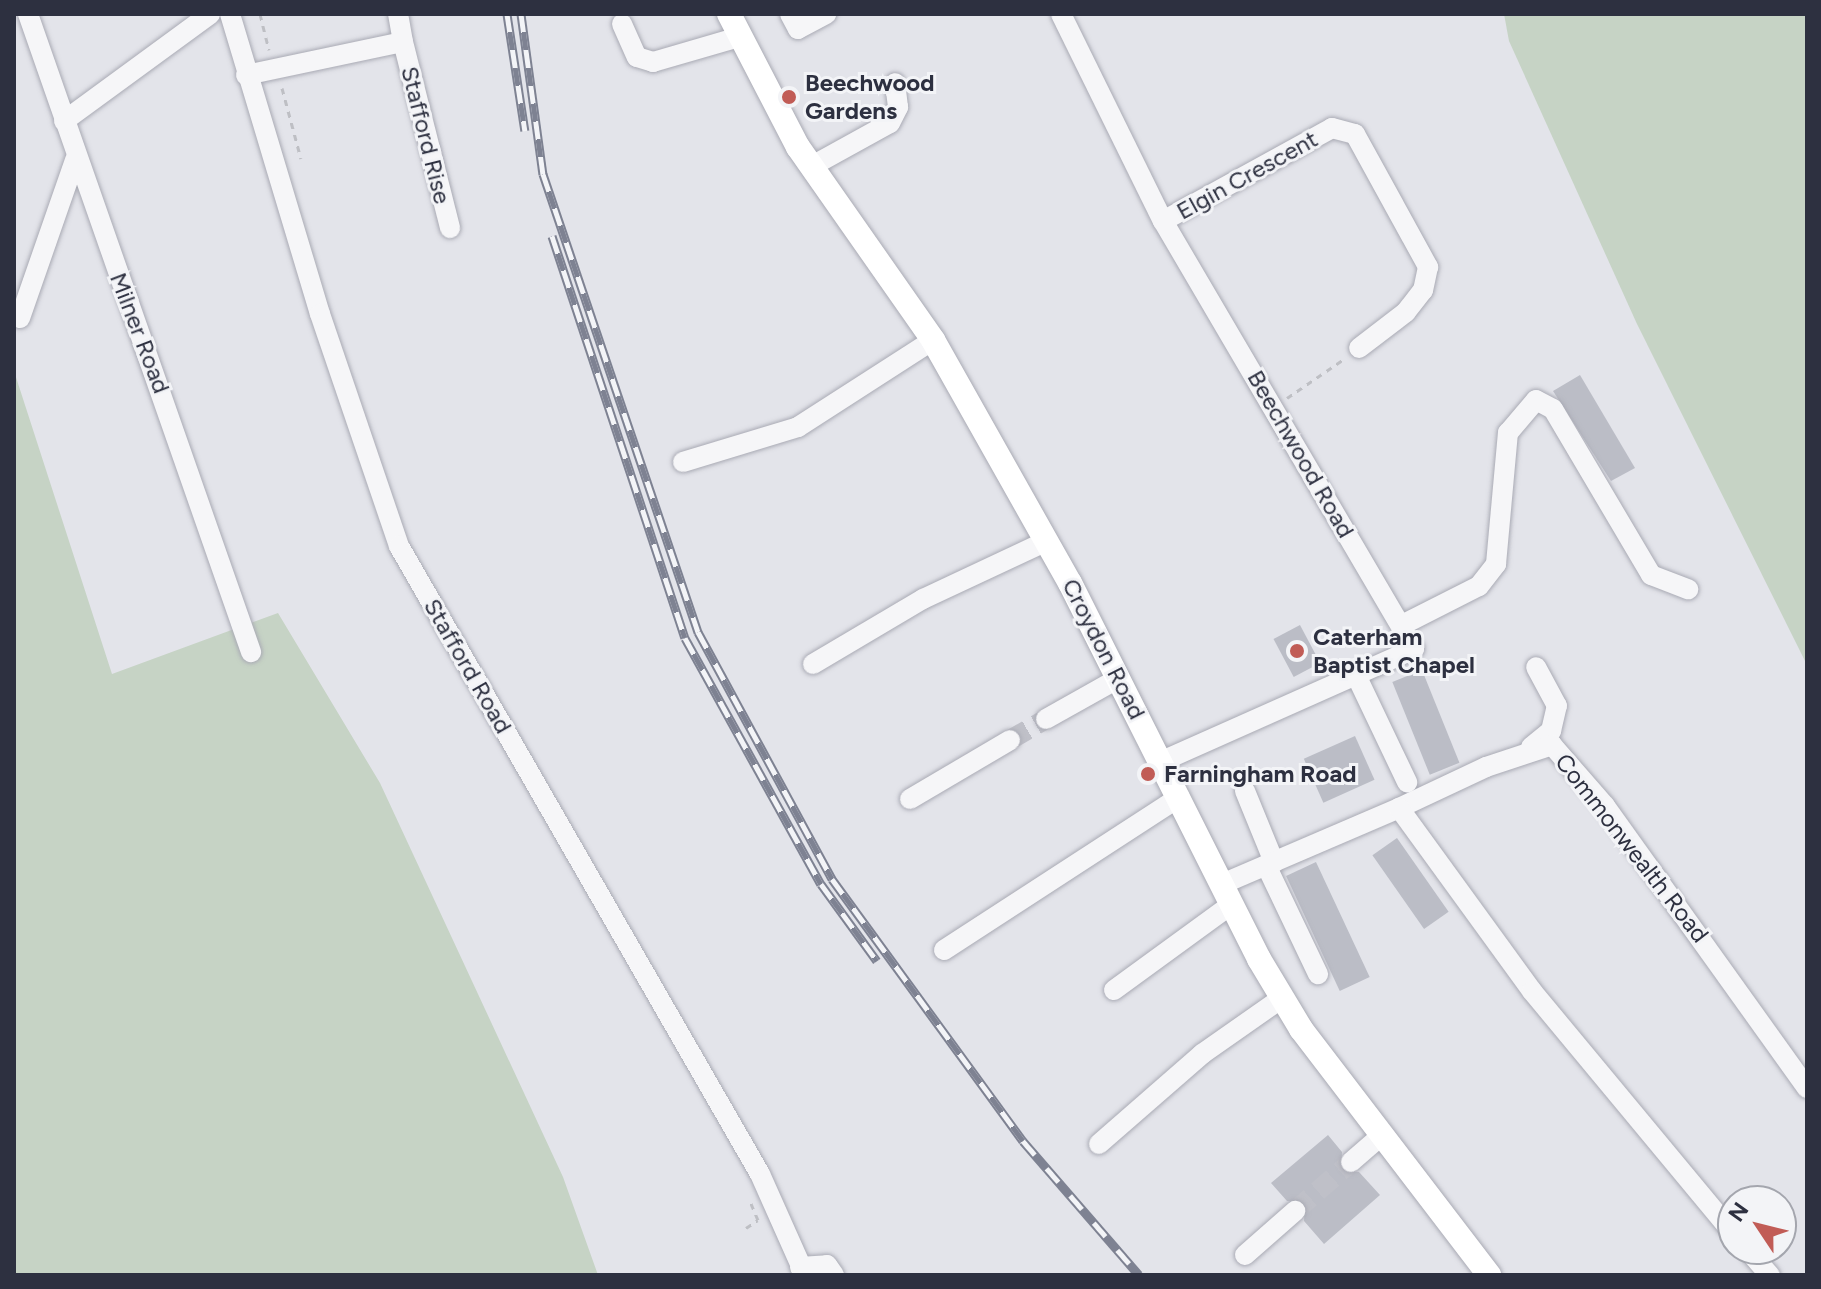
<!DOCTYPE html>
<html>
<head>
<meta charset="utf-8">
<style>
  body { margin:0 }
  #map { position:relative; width:1821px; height:1289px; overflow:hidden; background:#e3e4ea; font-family:Figtree,sans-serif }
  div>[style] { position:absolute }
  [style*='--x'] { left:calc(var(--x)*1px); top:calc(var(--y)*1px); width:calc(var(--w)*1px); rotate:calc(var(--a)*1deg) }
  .green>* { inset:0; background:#c6d3c5 }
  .building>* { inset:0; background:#bbbdc6; transform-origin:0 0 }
  .minor-tunnel>* { height:20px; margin-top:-10px; transform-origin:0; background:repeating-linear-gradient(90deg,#bfc0c8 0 20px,transparent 0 30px) }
  .path>* { height:3px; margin-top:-1.5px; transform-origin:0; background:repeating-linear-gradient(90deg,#bebfc4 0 6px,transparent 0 12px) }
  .roads { filter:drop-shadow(0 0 2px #a9aab4) drop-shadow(0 0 2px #a9aab4) }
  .minor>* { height:20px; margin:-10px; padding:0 10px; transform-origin:10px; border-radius:10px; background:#f6f6f8 }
  .major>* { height:24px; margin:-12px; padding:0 12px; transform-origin:12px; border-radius:12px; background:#fff }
  .rail>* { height:9px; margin-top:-4.5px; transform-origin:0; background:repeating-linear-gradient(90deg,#f3f4f7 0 18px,#7e8292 0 36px); box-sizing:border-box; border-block:2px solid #7e8292 }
  .dots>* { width:22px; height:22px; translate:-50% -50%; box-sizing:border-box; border:4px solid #f3f4f7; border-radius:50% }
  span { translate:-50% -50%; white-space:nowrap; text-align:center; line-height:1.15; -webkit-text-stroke:6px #f3f4f7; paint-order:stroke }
  .poi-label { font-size:24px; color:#2d3040; font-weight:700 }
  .left { translate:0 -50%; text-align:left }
  .street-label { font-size:24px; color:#2d3040 }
  .frame { position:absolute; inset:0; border:16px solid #2d3040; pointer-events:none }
  .north { position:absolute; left:1717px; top:1185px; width:80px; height:80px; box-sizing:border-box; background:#f3f4f7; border:2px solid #a4a6ae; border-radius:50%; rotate:305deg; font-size:22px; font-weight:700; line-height:32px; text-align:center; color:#2d3040 }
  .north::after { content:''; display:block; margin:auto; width:28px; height:36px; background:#c15c56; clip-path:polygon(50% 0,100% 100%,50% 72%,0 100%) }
</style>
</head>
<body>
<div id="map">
  <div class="green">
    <i style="clip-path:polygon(1504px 14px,1807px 14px,1807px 665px,1637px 324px,1509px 41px)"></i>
    <i style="clip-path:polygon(14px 371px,112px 674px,278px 613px,380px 783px,563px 1177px,598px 1275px,14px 1275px)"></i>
  </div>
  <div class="building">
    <i style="clip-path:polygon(1580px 375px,1635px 468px,1611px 481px,1553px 391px)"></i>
    <i style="left:1300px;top:625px;width:43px;height:30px;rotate:62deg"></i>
    <i style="left:1422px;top:670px;width:100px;height:32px;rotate:68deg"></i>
    <i style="left:1355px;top:736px;width:48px;height:56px;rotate:66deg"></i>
    <i style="left:1397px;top:838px;width:90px;height:30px;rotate:55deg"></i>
    <i style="left:1316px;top:862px;width:127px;height:33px;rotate:65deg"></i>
    <i style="clip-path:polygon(1328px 1135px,1342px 1152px,1341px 1170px,1359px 1172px,1380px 1195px,1324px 1244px,1304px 1221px,1305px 1203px,1287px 1201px,1271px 1183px)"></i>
  </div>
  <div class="minor-tunnel">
    <i style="--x:1010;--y:740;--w:42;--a:-30.3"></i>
    <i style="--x:1295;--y:1211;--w:74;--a:-41.2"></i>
  </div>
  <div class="path">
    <i style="--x:260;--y:14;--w:37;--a:76"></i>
    <i style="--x:282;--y:88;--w:73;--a:75"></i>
    <i style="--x:1287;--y:398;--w:69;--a:-34.4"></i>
    <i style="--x:746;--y:1228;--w:14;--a:-34"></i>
    <i style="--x:758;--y:1220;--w:21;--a:-113"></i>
  </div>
  <div class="roads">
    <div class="minor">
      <i style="--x:28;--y:14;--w:676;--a:70.73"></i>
      <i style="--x:230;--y:14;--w:313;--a:73.3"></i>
      <i style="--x:320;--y:314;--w:245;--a:71.2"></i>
      <i style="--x:399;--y:546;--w:724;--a:60.11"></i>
      <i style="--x:760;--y:1174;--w:111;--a:66"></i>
      <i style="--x:790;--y:14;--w:17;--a:62"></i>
      <i style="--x:798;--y:29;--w:32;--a:-28"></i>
      <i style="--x:1061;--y:14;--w:231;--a:63.8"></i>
      <i style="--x:1163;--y:221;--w:496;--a:59.6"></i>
      <i style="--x:1414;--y:649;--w:276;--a:156"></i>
      <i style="--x:622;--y:24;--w:36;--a:66"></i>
      <i style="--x:637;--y:57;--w:17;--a:17"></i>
      <i style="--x:653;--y:62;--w:90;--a:-16.2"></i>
      <i style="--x:403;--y:42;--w:192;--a:75.8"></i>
      <i style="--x:246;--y:75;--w:160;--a:-11.9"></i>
      <i style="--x:403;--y:42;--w:28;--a:-100"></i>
      <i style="--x:64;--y:121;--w:181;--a:-36.2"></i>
      <i style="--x:812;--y:166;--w:89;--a:-28.9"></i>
      <i style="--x:890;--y:123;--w:18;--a:-63"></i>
      <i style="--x:898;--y:107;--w:24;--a:-97"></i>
      <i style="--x:1163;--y:221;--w:193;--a:-28.8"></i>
      <i style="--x:1332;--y:128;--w:24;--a:15"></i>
      <i style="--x:1355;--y:134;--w:152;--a:61.2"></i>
      <i style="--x:1428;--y:267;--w:24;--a:102"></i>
      <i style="--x:1423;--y:290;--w:28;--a:128"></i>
      <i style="--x:1406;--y:312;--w:59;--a:142.5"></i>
      <i style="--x:20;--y:318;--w:167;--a:-70.8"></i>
      <i style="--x:683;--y:462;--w:120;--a:-16.9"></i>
      <i style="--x:798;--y:427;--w:161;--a:-32.8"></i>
      <i style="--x:1402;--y:625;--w:86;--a:-26.9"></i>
      <i style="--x:1479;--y:586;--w:28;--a:-52"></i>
      <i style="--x:1496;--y:564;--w:132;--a:-84.8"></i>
      <i style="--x:1508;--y:433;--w:43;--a:-49.7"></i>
      <i style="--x:1536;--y:400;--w:19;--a:28"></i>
      <i style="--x:1553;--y:409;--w:193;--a:59.4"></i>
      <i style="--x:1651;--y:575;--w:40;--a:21"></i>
      <i style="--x:813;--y:664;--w:128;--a:-30.6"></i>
      <i style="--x:923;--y:599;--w:137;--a:-25.1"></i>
      <i style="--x:1356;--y:675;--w:119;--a:64.5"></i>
      <i style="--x:1046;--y:719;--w:84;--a:-29.3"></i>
      <i style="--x:1531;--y:747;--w:26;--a:-39"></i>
      <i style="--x:1551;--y:731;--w:26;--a:-77"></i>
      <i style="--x:1557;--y:706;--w:44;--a:-118.3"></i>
      <i style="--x:1245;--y:791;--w:77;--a:67.8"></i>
      <i style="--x:910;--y:799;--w:116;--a:-30.5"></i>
      <i style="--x:1399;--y:808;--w:96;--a:-25.2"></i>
      <i style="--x:1486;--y:767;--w:70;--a:-18.4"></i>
      <i style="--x:1552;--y:745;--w:81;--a:49"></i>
      <i style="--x:1605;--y:806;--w:347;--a:54.4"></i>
      <i style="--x:1266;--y:865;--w:121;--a:64.5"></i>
      <i style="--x:1222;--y:884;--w:193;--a:-23.2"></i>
      <i style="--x:1399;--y:808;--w:226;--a:54"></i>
      <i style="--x:1532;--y:991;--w:315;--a:50.3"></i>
      <i style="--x:944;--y:950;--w:281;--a:-33"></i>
      <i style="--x:1114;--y:990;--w:146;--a:-36.1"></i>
      <i style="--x:1099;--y:1144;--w:137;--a:-41.1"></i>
      <i style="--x:1202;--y:1054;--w:98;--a:-35"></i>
      <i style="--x:1351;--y:1162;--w:38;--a:-41"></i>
      <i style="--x:1747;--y:1249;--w:35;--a:49"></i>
      <i style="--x:1245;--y:1255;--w:67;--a:-41.3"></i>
      <i style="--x:800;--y:1267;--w:27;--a:-4"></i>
      <i style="--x:827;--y:1265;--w:12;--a:55"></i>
    </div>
    <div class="major">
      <i style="--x:729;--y:14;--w:150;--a:62.6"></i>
      <i style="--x:798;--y:147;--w:236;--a:55"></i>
      <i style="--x:933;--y:340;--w:279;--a:60.6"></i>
      <i style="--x:1070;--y:583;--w:421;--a:63.3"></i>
      <i style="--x:1259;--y:959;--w:82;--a:59"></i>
      <i style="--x:1301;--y:1029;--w:310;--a:52.6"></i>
    </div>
  </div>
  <div class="rail">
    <i style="--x:507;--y:14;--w:118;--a:81.3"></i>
    <i style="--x:521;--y:14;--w:162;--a:82.2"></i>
    <i style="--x:543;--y:174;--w:484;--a:71.3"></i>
    <i style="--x:698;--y:632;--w:281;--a:61.5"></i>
    <i style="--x:832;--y:879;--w:324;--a:53.9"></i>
    <i style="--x:1023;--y:1141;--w:177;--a:49.1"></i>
    <i style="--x:552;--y:236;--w:423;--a:71.7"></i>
    <i style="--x:685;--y:638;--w:281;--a:61.1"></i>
    <i style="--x:821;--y:884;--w:95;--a:54"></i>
  </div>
  <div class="dots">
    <i style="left:789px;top:97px;background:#c15c56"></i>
    <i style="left:1297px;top:651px;background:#c15c56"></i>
    <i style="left:1148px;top:774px;background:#c15c56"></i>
  </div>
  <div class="poi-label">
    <span class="left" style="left:805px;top:97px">Beechwood<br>Gardens</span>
    <span class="left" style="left:1313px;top:651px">Caterham<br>Baptist Chapel</span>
    <span class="left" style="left:1164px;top:774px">Farningham Road</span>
  </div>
  <div class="street-label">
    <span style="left:426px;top:135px;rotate:76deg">Stafford Rise</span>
    <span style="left:1247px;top:175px;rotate:-29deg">Elgin Crescent</span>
    <span style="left:140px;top:333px;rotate:69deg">Milner Road</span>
    <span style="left:1301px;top:454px;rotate:60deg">Beechwood Road</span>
    <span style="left:1104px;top:649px;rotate:63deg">Croydon Road</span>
    <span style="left:468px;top:666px;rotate:60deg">Stafford Road</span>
    <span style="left:1632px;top:848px;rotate:52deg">Commonwealth Road</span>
  </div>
  <div class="frame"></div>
  <div class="north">N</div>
</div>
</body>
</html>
